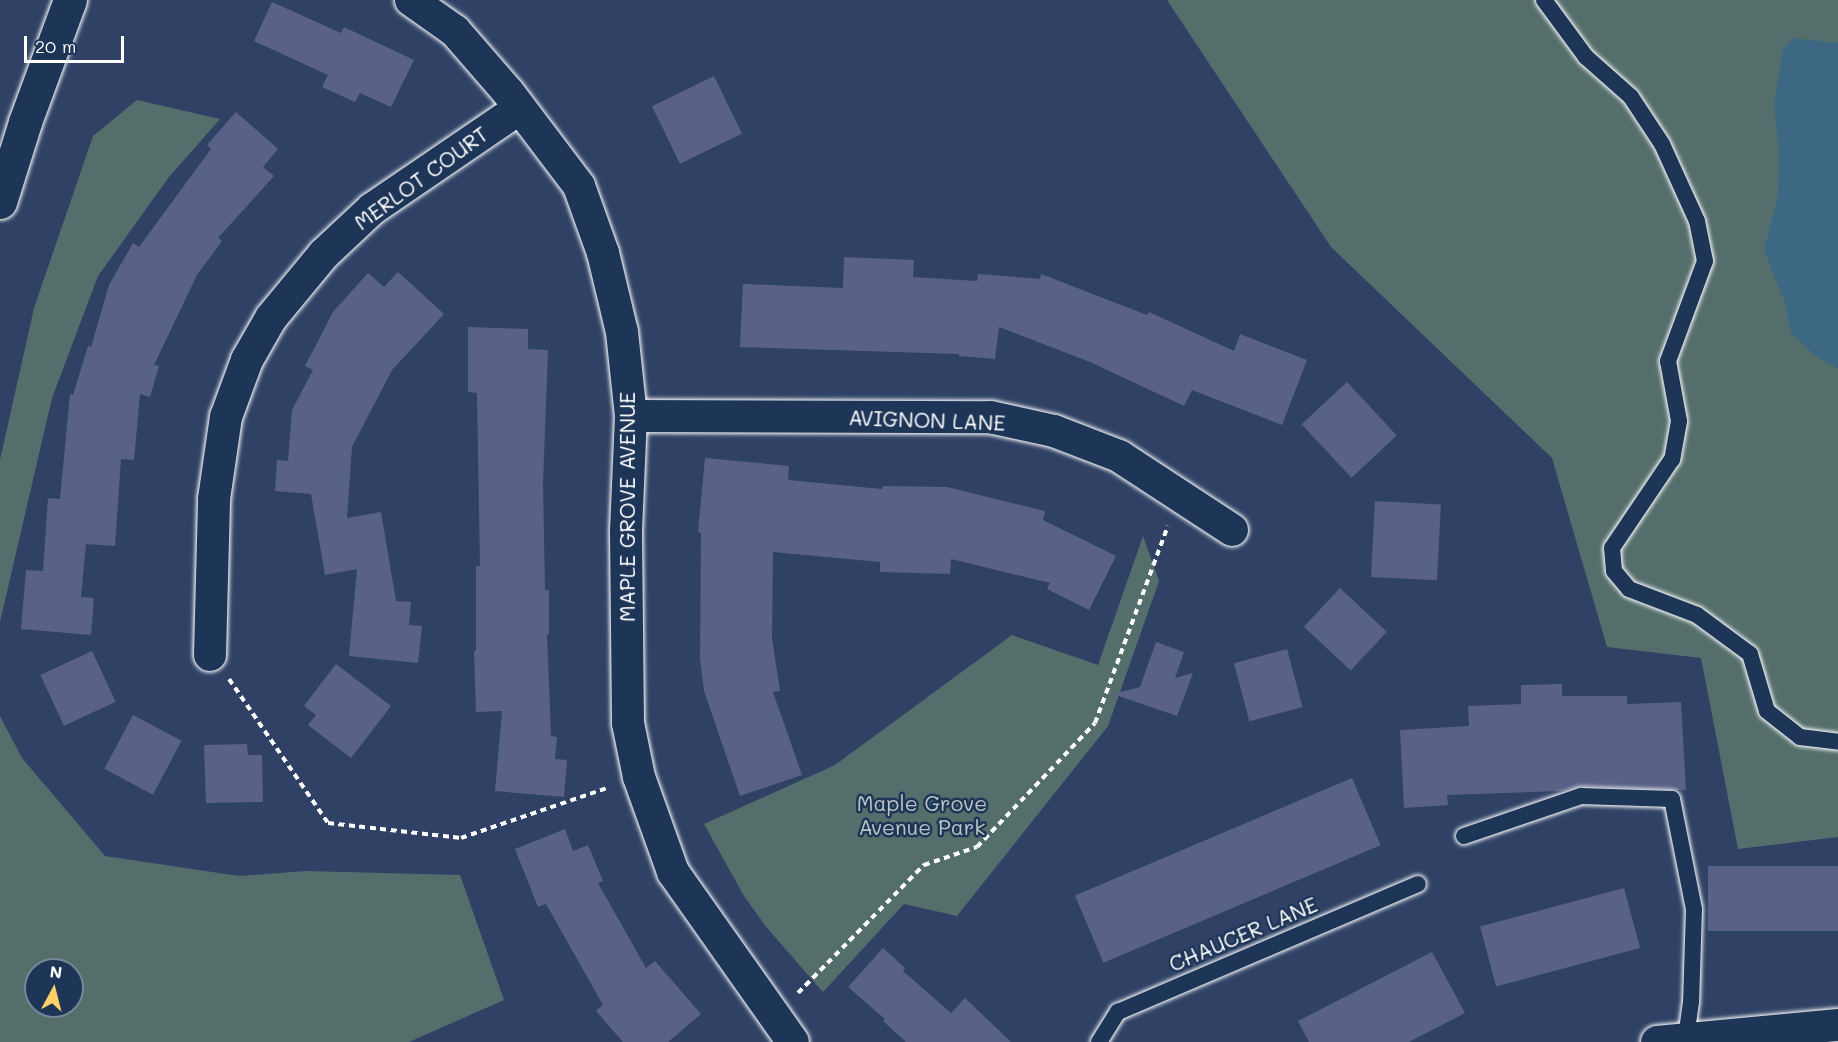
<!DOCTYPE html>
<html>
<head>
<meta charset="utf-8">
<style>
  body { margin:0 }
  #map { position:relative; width:1838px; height:1042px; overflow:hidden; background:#2f4265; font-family:Mali,sans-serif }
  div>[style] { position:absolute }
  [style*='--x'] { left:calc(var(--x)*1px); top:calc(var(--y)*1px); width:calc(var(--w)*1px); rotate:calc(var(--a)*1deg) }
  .green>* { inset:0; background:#546e6b }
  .water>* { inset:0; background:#3d6883 }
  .building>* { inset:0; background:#596187; transform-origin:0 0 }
  .path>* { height:4px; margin-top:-2px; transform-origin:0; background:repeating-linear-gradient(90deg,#fff 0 6px,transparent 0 10.5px) }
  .roads { filter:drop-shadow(0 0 2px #fff) drop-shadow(0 0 2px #fff) }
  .service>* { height:16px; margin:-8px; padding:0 8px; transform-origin:8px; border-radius:8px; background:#1d3557 }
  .minor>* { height:32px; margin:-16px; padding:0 16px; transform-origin:16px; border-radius:16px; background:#1d3557 }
  .secondary>* { height:33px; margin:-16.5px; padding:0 16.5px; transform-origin:16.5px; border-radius:16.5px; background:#1d3557 }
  span { translate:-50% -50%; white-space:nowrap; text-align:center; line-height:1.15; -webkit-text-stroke:5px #1d3557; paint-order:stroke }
  .street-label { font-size:21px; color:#fff }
  .park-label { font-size:21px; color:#bbc5c4 }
  .north { position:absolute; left:24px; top:958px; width:60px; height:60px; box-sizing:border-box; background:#1d3557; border:2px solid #77869a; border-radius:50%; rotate:7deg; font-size:16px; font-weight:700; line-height:24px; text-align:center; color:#fff }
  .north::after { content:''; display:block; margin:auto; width:21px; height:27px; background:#ffd166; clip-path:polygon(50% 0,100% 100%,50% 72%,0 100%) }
  .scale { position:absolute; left:24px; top:36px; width:100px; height:27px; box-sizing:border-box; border:3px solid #fff; border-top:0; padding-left:8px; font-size:18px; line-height:21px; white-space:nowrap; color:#fff; -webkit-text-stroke:4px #1d3557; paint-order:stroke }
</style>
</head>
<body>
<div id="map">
  <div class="green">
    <i style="clip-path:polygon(1167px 0,1838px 0,1838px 837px,1738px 849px,1701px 658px,1607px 647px,1552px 458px,1331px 247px)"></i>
    <i style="clip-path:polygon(137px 100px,220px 119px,169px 177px,98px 276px,52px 398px,0 622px,0 460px,34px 308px,93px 136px)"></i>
    <i style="clip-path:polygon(1143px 536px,1159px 581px,1108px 726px,957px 916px,904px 904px,823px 992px,767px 928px,744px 896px,704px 824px,835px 765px,1012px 635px,1098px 665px)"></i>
    <i style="clip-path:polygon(evenodd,0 716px,22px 758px,105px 856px,239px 876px,306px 871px,460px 875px,504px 1000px,409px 1042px,0 1042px,0 716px,36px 970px,72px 970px,72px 1006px,36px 1006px,36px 970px)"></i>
  </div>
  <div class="water">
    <i style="clip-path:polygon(1793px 38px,1838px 43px,1838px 369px,1815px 355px,1791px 333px,1785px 303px,1764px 250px,1778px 195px,1779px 152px,1774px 104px,1783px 49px)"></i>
  </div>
  <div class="building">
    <i style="clip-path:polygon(272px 2px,341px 33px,344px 27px,414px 60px,391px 107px,360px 93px,355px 102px,322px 87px,328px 75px,254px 41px)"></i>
    <i style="left:714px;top:76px;width:64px;height:69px;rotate:64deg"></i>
    <i style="clip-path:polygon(236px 112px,278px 149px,263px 167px,274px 176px,218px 238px,222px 241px,197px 275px,154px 365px,159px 366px,150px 397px,140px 394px,134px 460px,121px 459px,115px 546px,86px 544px,81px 597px,94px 598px,91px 635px,21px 629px,26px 570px,43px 571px,48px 498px,60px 499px,70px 394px,73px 395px,88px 346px,91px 347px,109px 285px,133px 243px,139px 247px,211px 149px,207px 145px)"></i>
    <i style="clip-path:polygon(844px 257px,914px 260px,913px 277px,977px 281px,978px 274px,1040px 279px,1041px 274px,1147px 315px,1149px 312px,1234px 351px,1240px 334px,1307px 360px,1282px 425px,1192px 390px,1184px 406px,1090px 362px,999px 327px,995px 359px,959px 356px,959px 354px,740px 347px,743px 284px,843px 288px)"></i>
    <i style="clip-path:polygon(398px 272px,444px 314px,392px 370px,352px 447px,347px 518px,381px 512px,396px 601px,411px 602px,409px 625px,422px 626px,418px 663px,349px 656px,357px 569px,325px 575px,311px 494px,275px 491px,277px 460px,288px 461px,292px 410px,313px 370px,305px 366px,333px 312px,368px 273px,384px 287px)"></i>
    <i style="clip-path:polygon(468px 327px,528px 329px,528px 349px,548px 350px,543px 483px,545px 590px,549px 590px,549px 634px,547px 634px,551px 736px,557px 737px,555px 759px,567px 760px,564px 797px,495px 791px,502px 711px,476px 712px,474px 651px,476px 651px,476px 566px,480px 566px,477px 393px,468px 392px)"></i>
    <i style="left:1347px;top:382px;width:73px;height:62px;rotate:47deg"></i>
    <i style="clip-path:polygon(705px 458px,789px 466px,788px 480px,882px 489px,883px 486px,947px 487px,1045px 511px,1043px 520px,1116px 556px,1089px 610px,1047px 589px,1050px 583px,951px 559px,950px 574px,880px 572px,880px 562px,773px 552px,772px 638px,780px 691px,773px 692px,802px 775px,740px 796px,704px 691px,700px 659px,701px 533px,698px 532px)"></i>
    <i style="left:1375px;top:501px;width:66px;height:76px;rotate:3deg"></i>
    <i style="left:1340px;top:588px;width:64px;height:53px;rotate:43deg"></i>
    <i style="clip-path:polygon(1156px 642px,1184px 652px,1175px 678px,1193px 673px,1177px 716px,1113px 694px,1140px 687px)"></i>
    <i style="left:1287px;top:649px;width:60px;height:55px;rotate:75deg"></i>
    <i style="left:92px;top:651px;width:56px;height:57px;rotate:65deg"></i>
    <i style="clip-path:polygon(336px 664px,391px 706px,351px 758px,308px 725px,316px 715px,304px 706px)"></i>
    <i style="clip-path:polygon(1562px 684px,1562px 696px,1627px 696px,1627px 704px,1681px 702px,1686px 790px,1581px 786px,1562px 791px,1447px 795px,1448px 805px,1404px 808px,1400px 730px,1469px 726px,1468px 706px,1521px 704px,1521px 685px)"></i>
    <i style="left:133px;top:715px;width:55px;height:61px;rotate:28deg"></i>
    <i style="clip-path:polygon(247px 744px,248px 755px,262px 755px,263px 802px,206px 803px,204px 745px)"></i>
    <i style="left:1352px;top:778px;width:73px;height:301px;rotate:67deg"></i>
    <i style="clip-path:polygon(565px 829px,573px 851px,588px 845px,603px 881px,598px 883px,646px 968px,655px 961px,701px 1014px,668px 1042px,623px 1042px,596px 1011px,603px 1005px,546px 904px,538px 907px,515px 849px)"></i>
    <i style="left:1838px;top:866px;width:65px;height:130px;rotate:90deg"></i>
    <i style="left:1624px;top:888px;width:62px;height:149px;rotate:75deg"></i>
    <i style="clip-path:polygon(883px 948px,905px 968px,903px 971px,951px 1013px,965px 998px,1011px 1042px,906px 1042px,883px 1021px,885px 1019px,848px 987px)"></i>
    <i style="clip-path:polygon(1432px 952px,1465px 1013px,1409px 1042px,1309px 1042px,1298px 1021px)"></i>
  </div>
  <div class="path">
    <i style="--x:229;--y:679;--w:175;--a:55.5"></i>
    <i style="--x:328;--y:823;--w:134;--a:6.4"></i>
    <i style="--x:461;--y:838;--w:154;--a:-18.9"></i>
    <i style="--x:798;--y:993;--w:180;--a:-45.5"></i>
    <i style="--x:924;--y:865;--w:56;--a:-18.8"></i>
    <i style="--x:977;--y:847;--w:171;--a:-46.4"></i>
    <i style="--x:1095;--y:723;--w:210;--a:-69.7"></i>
  </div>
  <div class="roads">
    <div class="service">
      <i style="--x:1544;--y:0;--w:71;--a:53.6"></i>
      <i style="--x:1586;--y:57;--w:60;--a:41.6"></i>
      <i style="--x:1631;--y:97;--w:56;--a:56.6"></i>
      <i style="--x:1662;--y:144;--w:85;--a:65.6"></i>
      <i style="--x:1697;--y:221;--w:41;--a:78.7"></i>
      <i style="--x:1705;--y:261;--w:107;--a:110.3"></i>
      <i style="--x:1668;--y:361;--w:61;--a:79.6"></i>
      <i style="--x:1679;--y:421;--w:39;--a:100"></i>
      <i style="--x:1672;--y:459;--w:107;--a:124"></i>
      <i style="--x:1612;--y:548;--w:23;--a:85"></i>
      <i style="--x:1614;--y:571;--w:23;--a:50"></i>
      <i style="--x:1629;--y:589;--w:73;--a:20.9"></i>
      <i style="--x:1697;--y:615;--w:66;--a:36.3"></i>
      <i style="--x:1750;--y:654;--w:59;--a:73.4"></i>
      <i style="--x:1767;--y:711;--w:42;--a:38.2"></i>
      <i style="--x:1800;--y:737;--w:38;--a:7"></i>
      <i style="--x:1464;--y:836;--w:124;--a:-18.9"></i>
      <i style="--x:1581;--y:796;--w:91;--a:1.9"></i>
      <i style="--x:1672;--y:799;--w:112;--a:78.7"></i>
      <i style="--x:1694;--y:909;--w:93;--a:91.8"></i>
      <i style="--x:1691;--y:1002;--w:37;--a:98"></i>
      <i style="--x:1099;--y:1042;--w:36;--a:-58"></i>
      <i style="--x:1118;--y:1012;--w:326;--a:-23.1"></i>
    </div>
    <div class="minor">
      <i style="--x:411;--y:0;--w:54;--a:35.2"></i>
      <i style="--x:455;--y:31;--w:81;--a:49"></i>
      <i style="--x:508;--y:92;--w:118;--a:52.9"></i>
      <i style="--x:579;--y:186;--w:71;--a:70.3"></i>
      <i style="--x:603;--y:253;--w:81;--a:76.5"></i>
      <i style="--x:622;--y:332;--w:84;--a:83.9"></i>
      <i style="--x:631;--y:416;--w:116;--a:92.5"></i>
      <i style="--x:626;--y:532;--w:191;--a:89.4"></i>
      <i style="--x:628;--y:723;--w:55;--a:78.5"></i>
      <i style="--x:639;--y:777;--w:101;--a:70.3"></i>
      <i style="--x:673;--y:872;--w:208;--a:54.8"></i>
      <i style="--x:631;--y:416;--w:359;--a:0.2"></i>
      <i style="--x:990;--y:417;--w:66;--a:12.3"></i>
      <i style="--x:1054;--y:431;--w:70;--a:21"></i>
      <i style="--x:1119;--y:456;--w:135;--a:33.2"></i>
      <i style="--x:210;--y:655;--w:156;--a:-88.5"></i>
      <i style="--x:214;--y:499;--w:83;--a:-81.7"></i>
      <i style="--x:226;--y:417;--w:61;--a:-69.8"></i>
      <i style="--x:247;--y:360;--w:48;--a:-60.3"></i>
      <i style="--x:271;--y:318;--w:83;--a:-50.4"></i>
      <i style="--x:324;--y:254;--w:66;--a:-43.2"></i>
      <i style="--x:372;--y:209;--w:179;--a:-34.3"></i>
      <i style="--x:1657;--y:1042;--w:182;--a:-5.4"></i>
    </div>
    <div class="secondary">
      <i style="--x:0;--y:202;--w:84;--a:-72.6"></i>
      <i style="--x:25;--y:122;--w:130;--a:-69.8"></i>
    </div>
  </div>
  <div class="street-label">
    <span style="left:421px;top:178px;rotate:-36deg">MERLOT COURT</span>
    <span style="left:927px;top:420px;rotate:2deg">AVIGNON LANE</span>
    <span style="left:627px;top:507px;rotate:-90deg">MAPLE GROVE AVENUE</span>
    <span style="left:1243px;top:934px;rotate:-23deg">CHAUCER LANE</span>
  </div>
  <div class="park-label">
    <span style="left:922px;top:815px">Maple Grove<br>Avenue Park</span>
  </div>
  <div class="north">N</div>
  <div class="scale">20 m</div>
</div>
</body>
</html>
